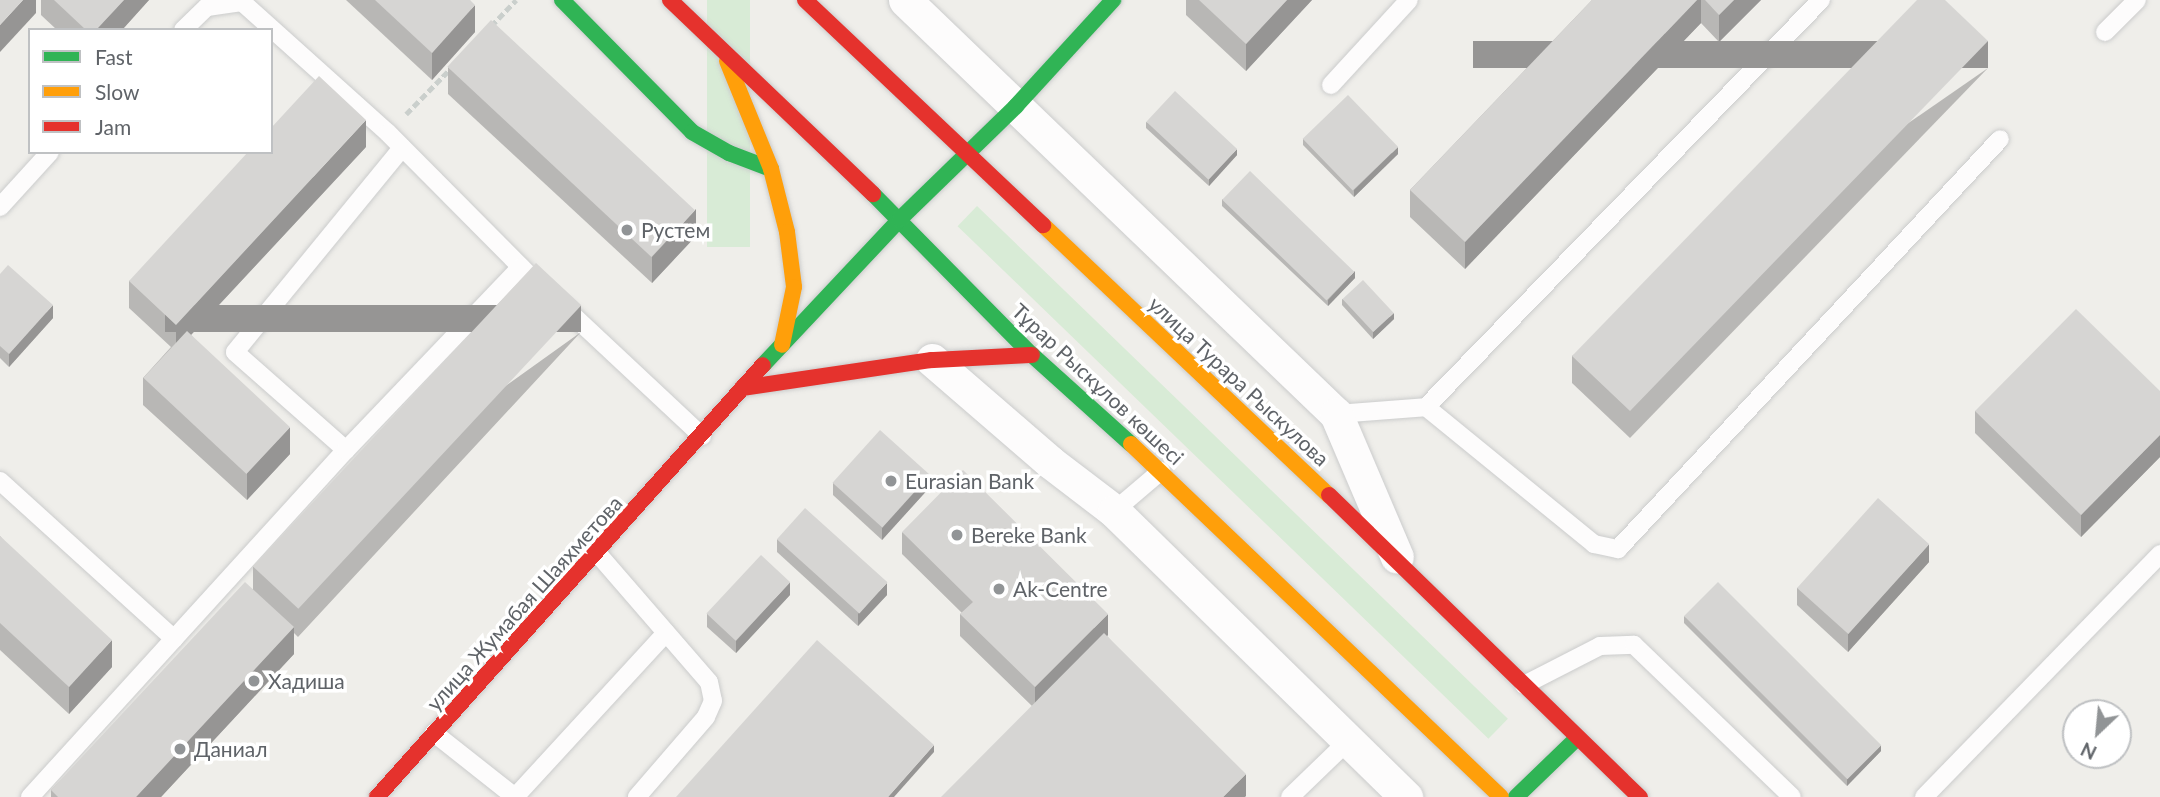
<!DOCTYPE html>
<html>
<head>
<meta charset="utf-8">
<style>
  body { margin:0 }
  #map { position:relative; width:2160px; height:797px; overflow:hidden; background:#efeeea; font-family:Lato,sans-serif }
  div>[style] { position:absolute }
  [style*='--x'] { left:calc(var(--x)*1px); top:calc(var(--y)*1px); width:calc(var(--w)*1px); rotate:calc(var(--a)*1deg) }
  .green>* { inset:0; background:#d8ebd6; transform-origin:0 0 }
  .path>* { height:4.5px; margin-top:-2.25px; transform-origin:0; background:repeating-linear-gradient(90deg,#cacfcc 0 7px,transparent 0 10.5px) }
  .roads { filter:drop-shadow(0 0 2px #cbcccc) drop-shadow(0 0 2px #cbcccc) }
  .lane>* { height:18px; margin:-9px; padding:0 9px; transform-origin:9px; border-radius:9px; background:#fdfcfc }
  .street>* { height:33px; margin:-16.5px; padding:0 16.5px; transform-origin:16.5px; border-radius:16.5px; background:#fdfcfc }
  .fast>* { height:16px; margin:-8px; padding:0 8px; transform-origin:8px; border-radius:8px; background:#30b455 }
  .slow>* { height:16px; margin:-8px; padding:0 8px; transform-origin:8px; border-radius:8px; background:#ff9f0a }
  .jam>* { height:16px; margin:-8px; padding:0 8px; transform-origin:8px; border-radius:8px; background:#e5322d }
  .wall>* { inset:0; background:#b8b7b5 }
  .shaded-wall>* { inset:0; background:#969594; transform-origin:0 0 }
  .building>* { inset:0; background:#d6d5d3; transform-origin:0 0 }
  .dots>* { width:19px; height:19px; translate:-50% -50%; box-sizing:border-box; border:4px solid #fff; border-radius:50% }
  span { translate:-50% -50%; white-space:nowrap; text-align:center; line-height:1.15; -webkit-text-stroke:7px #fff; paint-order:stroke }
  .poi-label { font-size:21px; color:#5f6368 }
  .left { translate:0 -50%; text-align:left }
  .street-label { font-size:21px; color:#5f6368 }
  .legend { position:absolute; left:28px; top:28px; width:245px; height:126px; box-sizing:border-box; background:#fff; border:2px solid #bfc1c3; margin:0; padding:9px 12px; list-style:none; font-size:21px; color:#5f6368 }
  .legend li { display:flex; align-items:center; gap:14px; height:35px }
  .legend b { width:35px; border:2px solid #bfc1c3 }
  .north { position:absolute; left:2062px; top:699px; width:70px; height:70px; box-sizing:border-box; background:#fff; border:2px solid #bfc1c3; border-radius:50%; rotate:206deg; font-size:19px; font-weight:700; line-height:28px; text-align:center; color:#5f6368 }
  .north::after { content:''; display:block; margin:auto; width:24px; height:32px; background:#919496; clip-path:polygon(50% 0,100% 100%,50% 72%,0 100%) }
</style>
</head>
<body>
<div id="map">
  <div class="green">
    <i style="left:707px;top:0;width:43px;height:247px"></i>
    <i style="left:977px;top:206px;width:738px;height:28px;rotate:44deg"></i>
  </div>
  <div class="path">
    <i style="--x:491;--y:26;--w:36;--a:-46"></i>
    <i style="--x:406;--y:114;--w:64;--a:-45.6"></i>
  </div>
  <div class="roads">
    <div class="lane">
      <i style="--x:183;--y:30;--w:33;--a:-44"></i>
      <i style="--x:207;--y:7;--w:35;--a:-8"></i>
      <i style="--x:242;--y:2;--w:196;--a:41.9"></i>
      <i style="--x:388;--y:133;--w:199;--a:45.2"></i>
      <i style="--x:2105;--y:32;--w:45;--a:-45"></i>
      <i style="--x:1331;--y:85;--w:115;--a:-47.5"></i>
      <i style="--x:0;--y:207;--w:74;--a:-47.7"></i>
      <i style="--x:564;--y:307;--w:189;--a:43.1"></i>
      <i style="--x:1426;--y:407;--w:567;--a:-45.86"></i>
      <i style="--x:1336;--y:414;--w:90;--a:-4.4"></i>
      <i style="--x:1426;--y:407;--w:217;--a:39.2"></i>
      <i style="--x:1594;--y:544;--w:25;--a:12"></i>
      <i style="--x:1618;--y:549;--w:560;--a:-47.02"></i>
      <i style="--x:346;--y:450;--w:148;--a:-138.6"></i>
      <i style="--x:235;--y:352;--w:264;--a:-50.7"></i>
      <i style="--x:0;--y:481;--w:235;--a:42.2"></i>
      <i style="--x:1114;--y:511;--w:62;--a:-40.4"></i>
      <i style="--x:598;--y:554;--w:169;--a:49.1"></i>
      <i style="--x:709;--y:682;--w:19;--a:78"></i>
      <i style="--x:713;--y:701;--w:17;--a:114"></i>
      <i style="--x:706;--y:717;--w:106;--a:130.8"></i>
      <i style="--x:1524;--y:685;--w:85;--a:-27.2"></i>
      <i style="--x:1600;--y:646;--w:34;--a:-2"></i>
      <i style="--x:1634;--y:645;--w:219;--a:43.9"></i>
      <i style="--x:434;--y:733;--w:103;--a:38.3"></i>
      <i style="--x:30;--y:797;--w:469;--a:-47.7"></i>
      <i style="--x:346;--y:450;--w:253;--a:-46.3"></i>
      <i style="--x:515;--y:797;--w:223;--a:-47.4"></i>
      <i style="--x:1290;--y:797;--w:81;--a:-44"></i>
      <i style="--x:1924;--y:797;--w:339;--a:-45.8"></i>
    </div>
    <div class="street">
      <i style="--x:905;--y:0;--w:598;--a:43.85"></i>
      <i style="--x:1336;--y:414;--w:155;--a:66.9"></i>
      <i style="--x:932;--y:360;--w:156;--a:40.8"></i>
      <i style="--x:1050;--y:462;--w:81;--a:37.4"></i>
      <i style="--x:1114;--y:511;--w:409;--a:44.4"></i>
    </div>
    <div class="fast">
      <i style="--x:562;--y:0;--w:185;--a:45.4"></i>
      <i style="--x:692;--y:132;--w:43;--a:29.6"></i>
      <i style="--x:729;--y:153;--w:45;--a:20.9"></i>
      <i style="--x:873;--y:194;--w:226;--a:45.4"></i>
      <i style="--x:1032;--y:355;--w:133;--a:42"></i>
      <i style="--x:763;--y:365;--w:200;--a:-46.8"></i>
      <i style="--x:900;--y:219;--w:162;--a:-44.2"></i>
      <i style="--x:1016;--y:106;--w:144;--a:-47.5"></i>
      <i style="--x:1516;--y:797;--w:85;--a:-44"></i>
    </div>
    <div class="slow">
      <i style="--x:727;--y:61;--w:117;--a:67.8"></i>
      <i style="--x:771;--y:169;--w:65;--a:75.7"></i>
      <i style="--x:787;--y:232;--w:55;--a:82.7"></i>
      <i style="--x:794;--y:287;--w:59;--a:101.7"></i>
      <i style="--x:1043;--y:225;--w:393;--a:43.4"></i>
      <i style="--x:1131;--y:444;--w:511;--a:43.65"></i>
    </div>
    <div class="jam">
      <i style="--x:670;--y:0;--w:281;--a:43.7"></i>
      <i style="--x:805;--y:0;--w:328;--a:43.4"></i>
      <i style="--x:742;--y:388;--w:192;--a:-8.4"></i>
      <i style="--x:932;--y:360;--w:100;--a:-2.9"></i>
      <i style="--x:1329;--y:495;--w:434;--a:44.2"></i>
      <i style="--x:377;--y:797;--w:579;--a:-48.22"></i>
    </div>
  </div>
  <div class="wall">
    <i style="clip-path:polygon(41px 0,149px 0,122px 30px,57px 30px,41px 15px)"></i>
    <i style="clip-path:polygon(346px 0,470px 0,475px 32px,432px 80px)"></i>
    <i style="clip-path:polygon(1186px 0,1312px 0,1246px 71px,1186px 15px)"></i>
    <i style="clip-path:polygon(1592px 0,1761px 0,1719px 42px,1701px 23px,1465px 269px,1410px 217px,1410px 190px)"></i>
    <i style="clip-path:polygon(448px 67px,696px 236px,652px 283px,448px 94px)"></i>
    <i style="clip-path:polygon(1988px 68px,1630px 438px,1572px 383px,1572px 356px)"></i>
    <i style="clip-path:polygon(1146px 122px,1237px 155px,1209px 186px,1146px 128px)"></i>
    <i style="clip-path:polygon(1303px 139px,1398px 154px,1354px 197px,1303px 145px)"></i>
    <i style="clip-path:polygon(366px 147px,191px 335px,290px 454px,247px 500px,143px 405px,143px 378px,171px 347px,129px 308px,129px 281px)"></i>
    <i style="clip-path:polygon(1222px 199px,1355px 278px,1328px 306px,1222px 206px)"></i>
    <i style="clip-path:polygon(0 274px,53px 318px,9px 367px,0 358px)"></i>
    <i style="clip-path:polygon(1342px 299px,1394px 319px,1373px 339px,1342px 305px)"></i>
    <i style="clip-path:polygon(581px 332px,298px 637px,294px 633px,294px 654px,161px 797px,51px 797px,51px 790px,253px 589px,253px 567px)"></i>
    <i style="clip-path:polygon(2160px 391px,2160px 457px,2081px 537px,1975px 433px,1975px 411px)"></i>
    <i style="clip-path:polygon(833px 483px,930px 487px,882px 540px,833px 495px)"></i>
    <i style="clip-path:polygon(902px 532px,1108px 635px,1107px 636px,1246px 796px,1032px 706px,960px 636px,960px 614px,962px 613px,902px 554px)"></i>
    <i style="clip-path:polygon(0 536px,112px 667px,69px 714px,0 650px)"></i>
    <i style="clip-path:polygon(777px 539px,887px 595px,858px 626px,777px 552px)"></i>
    <i style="clip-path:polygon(1929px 562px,1848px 652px,1797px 605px,1797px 588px)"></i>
    <i style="clip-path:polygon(790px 595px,736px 653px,707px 627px,707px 614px)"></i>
    <i style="clip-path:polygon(1684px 616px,1881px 751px,1847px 786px,1684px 623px)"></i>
  </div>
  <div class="shaded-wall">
    <i style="clip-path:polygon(23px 0,36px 0,36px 13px,0 52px,0 25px)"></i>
    <i style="clip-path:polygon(124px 0,149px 0,122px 30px,96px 30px)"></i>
    <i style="clip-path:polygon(1287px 0,1312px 0,1246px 71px,1246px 44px)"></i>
    <i style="clip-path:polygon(1697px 0,1701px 0,1701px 23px,1465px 269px,1465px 242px)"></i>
    <i style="clip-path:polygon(1734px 0,1761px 0,1719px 42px,1719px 15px)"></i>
    <i style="clip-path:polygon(475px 5px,475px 32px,432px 80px,432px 53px)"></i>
    <i style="left:1988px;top:41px;width:27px;height:515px;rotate:90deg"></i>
    <i style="clip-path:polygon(366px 120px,366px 147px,176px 351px,176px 325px)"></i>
    <i style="clip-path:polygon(1398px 147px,1398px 154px,1354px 197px,1354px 190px)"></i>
    <i style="clip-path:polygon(1237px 149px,1237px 155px,1209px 186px,1209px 179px)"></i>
    <i style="clip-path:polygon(696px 209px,696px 236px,652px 283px,652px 257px)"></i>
    <i style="clip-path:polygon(1355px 271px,1355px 278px,1328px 306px,1328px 300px)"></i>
    <i style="clip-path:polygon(53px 305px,53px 318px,9px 367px,9px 354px)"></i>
    <i style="left:581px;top:305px;width:27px;height:416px;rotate:90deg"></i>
    <i style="clip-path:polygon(1394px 313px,1394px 319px,1373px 339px,1373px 332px)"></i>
    <i style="clip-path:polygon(290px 427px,290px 454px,247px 500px,247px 473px)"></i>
    <i style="clip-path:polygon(2160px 435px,2160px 457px,2081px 537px,2081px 515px)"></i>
    <i style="clip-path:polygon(930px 475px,930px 487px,882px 540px,882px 528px)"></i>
    <i style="clip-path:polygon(1929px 544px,1929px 562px,1848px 652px,1848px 634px)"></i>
    <i style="clip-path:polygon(790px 582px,790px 595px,736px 653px,736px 641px)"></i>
    <i style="clip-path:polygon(887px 583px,887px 595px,858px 626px,858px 614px)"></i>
    <i style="clip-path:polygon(1108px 614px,1108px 635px,1035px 709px,1035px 687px)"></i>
    <i style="clip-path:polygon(294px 627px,294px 654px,161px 797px,136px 797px)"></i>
    <i style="clip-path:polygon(112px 640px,112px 667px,69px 714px,69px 687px)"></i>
    <i style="clip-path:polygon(934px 745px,934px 752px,894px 797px,888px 797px)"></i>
    <i style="clip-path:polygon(1881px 745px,1881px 751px,1847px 786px,1847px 779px)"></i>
    <i style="clip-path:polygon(1246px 774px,1246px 796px,1245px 797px,1223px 797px)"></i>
  </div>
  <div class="building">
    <i style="clip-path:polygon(0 0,23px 0,0 25px)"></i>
    <i style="clip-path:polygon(54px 0,124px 0,96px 30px,86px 30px)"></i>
    <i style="clip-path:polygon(375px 0,470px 0,475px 5px,432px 53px)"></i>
    <i style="clip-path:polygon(1199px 0,1287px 0,1246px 44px)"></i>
    <i style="clip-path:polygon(1592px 0,1697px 0,1465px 242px,1410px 190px)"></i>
    <i style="clip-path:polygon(1705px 0,1734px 0,1719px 15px)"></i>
    <i style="clip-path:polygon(1917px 0,1945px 0,1988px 41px,1630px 411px,1572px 356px)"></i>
    <i style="left:491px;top:20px;width:279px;height:64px;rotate:43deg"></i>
    <i style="clip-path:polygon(319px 76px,366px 120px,176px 325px,129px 281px,248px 152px,271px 152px,271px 128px)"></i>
    <i style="left:1175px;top:91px;width:85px;height:42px;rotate:43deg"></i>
    <i style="left:1348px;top:95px;width:72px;height:63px;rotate:46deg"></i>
    <i style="left:1250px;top:171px;width:145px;height:40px;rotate:44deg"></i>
    <i style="left:536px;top:263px;width:62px;height:415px;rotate:43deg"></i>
    <i style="clip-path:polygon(8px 265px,53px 305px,9px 354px,0 346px,0 274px)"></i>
    <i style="left:1363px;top:280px;width:45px;height:28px;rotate:47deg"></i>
    <i style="clip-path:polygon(2076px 309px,2160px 391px,2160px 435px,2081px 515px,1975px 411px)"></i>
    <i style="left:187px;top:331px;width:141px;height:64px;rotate:43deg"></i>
    <i style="left:880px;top:430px;width:67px;height:71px;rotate:42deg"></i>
    <i style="clip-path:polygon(963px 470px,1108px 614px,1035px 687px,960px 614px,973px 602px,902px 532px)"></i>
    <i style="left:1878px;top:498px;width:69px;height:121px;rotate:42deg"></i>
    <i style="left:805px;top:508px;width:111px;height:42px;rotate:42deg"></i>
    <i style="clip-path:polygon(0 536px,112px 640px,69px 687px,0 623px)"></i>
    <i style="left:761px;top:555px;width:40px;height:80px;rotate:43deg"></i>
    <i style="clip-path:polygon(245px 582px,294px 627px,136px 797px,58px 797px,51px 790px)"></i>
    <i style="left:1718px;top:582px;width:231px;height:48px;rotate:45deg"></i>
    <i style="clip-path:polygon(1104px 633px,1246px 774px,1223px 797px,941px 797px)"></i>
    <i style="clip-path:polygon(817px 640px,934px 745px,888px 797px,676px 797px)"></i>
  </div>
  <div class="dots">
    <i style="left:627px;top:230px;background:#919496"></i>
    <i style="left:891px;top:481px;background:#919496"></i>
    <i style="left:957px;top:535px;background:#919496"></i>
    <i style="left:999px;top:589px;background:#919496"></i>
    <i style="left:254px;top:681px;background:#919496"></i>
    <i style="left:180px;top:749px;background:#919496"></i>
  </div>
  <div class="poi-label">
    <span class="left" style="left:641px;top:230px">Рустем</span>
    <span class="left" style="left:905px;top:481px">Eurasian Bank</span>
    <span class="left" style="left:971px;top:535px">Bereke Bank</span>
    <span class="left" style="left:1013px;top:589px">Ak-Centre</span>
    <span class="left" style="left:268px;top:681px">Хадиша</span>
    <span class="left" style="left:194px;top:749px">Даниал</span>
  </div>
  <div class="street-label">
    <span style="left:1239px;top:381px;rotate:43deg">улица Турара Рыскулова</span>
    <span style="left:1098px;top:384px;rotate:43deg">Тұрар Рыскұлов көшесі</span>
    <span style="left:524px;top:603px;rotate:-48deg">улица Жумабая Шаяхметова</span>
  </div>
  <ul class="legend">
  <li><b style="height:9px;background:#30b455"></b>Fast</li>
  <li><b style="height:9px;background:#ff9f0a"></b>Slow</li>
  <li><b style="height:9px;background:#e5322d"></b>Jam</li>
  </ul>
  <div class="north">N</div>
</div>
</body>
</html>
